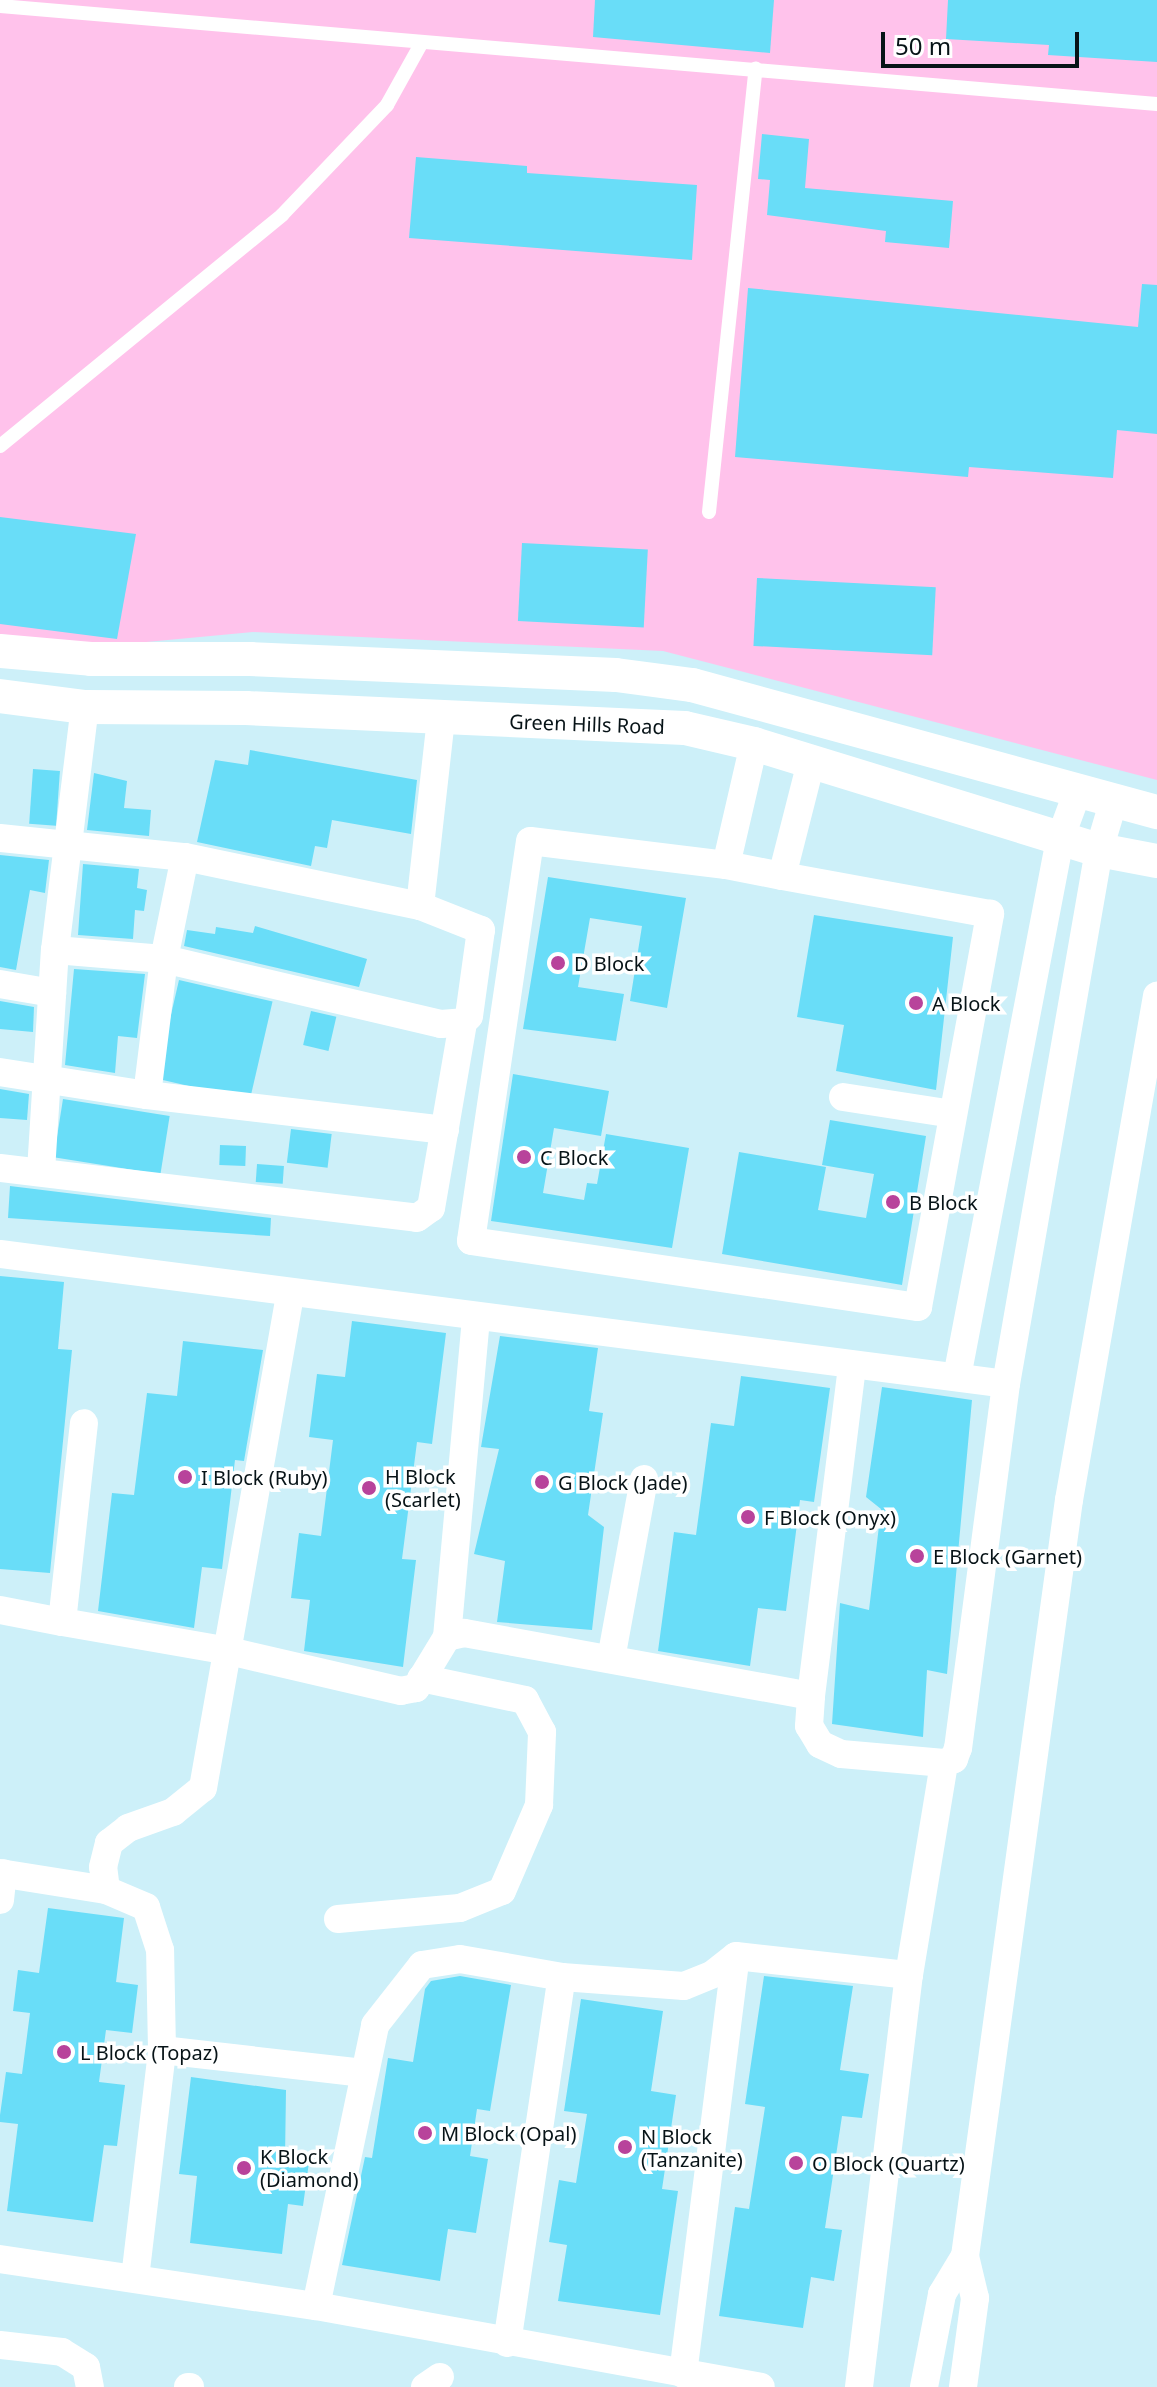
<!DOCTYPE html>
<html>
<head>
<meta charset="utf-8">
<style>
  body { margin:0 }
  #map { position:relative; width:1157px; height:2387px; overflow:hidden; background:#cdf0f9; font-family:"Noto Sans",sans-serif }
  div>[style] { position:absolute }
  [style*='--x'] { left:calc(var(--x)*1px); top:calc(var(--y)*1px); width:calc(var(--w)*1px); rotate:calc(var(--a)*1deg) }
  .green>* { inset:0; background:#ffc2eb }
  .building>* { inset:0; background:#69ddf8; transform-origin:0 0 }
  .service>* { height:14px; margin:-7px; padding:0 7px; transform-origin:7px; border-radius:7px; background:#fff }
  .minor>* { height:28px; margin:-14px; padding:0 14px; transform-origin:14px; border-radius:14px; background:#fff }
  .tertiary>* { height:34px; margin:-17px; padding:0 17px; transform-origin:17px; border-radius:17px; background:#fff }
  .dots>* { width:22px; height:22px; translate:-50% -50%; box-sizing:border-box; border:4px solid #fff; border-radius:50% }
  span { translate:-50% -50%; white-space:nowrap; text-align:center; line-height:1.15; -webkit-text-stroke:7px #fff; paint-order:stroke }
  .street-label { font-size:20px; color:#071317 }
  .poi-label { font-size:20px; color:#071317 }
  .left { translate:0 -50%; text-align:left }
  .scale { position:absolute; left:881px; top:32px; width:198px; height:36px; box-sizing:border-box; border:4px solid #071317; border-top:0; padding-left:10px; font-size:24px; line-height:28px; white-space:nowrap; color:#071317; -webkit-text-stroke:6px #fff; paint-order:stroke }
</style>
</head>
<body>
<div id="map">
  <div class="green">
    <i style="clip-path:polygon(0 0,1157px 0,1157px 780px,663px 651px,253px 632px,93px 647px,0 634px)"></i>
  </div>
  <div class="building">
    <i style="clip-path:polygon(595px 0,774px 0,770px 53px,593px 37px)"></i>
    <i style="clip-path:polygon(948px 0,1157px 0,1157px 62px,1048px 55px,1049px 45px,946px 39px)"></i>
    <i style="clip-path:polygon(762px 134px,809px 139px,805px 188px,953px 201px,949px 248px,885px 242px,886px 231px,767px 215px,770px 180px,758px 179px)"></i>
    <i style="clip-path:polygon(416px 157px,527px 166px,527px 173px,697px 185px,692px 260px,409px 238px)"></i>
    <i style="clip-path:polygon(1142px 284px,1157px 285px,1157px 434px,1117px 430px,1113px 478px,969px 467px,968px 477px,735px 457px,748px 288px,1138px 327px)"></i>
    <i style="clip-path:polygon(0 517px,136px 534px,117px 639px,0 624px)"></i>
    <i style="left:522px;top:543px;width:126px;height:78px;rotate:3deg"></i>
    <i style="left:757px;top:578px;width:179px;height:68px;rotate:3deg"></i>
    <i style="clip-path:polygon(250px 750px,417px 780px,411px 834px,332px 820px,327px 848px,315px 846px,311px 866px,197px 842px,215px 760px,248px 765px)"></i>
    <i style="left:33px;top:769px;width:27px;height:55px;rotate:4deg"></i>
    <i style="clip-path:polygon(94px 773px,127px 781px,124px 808px,151px 810px,149px 836px,87px 830px)"></i>
    <i style="clip-path:polygon(0 855px,49px 860px,45px 893px,30px 890px,16px 970px,0 967px)"></i>
    <i style="clip-path:polygon(83px 864px,139px 869px,137px 888px,147px 890px,144px 911px,135px 910px,133px 939px,78px 935px)"></i>
    <i style="clip-path:polygon(548px 877px,686px 898px,667px 1008px,630px 1001px,642px 926px,590px 918px,578px 987px,624px 994px,616px 1041px,523px 1029px)"></i>
    <i style="clip-path:polygon(814px 915px,953px 937px,936px 1090px,836px 1071px,844px 1025px,797px 1017px)"></i>
    <i style="clip-path:polygon(255px 926px,367px 959px,359px 987px,184px 946px,187px 930px,215px 934px,216px 927px,253px 933px)"></i>
    <i style="clip-path:polygon(74px 969px,145px 974px,137px 1038px,118px 1036px,115px 1073px,65px 1065px)"></i>
    <i style="left:179px;top:980px;width:96px;height:101px;rotate:13deg"></i>
    <i style="clip-path:polygon(0 1001px,34px 1007px,33px 1032px,0 1029px)"></i>
    <i style="left:311px;top:1011px;width:26px;height:35px;rotate:13deg"></i>
    <i style="clip-path:polygon(513px 1074px,609px 1091px,601px 1136px,554px 1128px,543px 1193px,584px 1200px,587px 1183px,597px 1184px,606px 1134px,689px 1148px,672px 1248px,491px 1221px)"></i>
    <i style="clip-path:polygon(0 1089px,29px 1094px,27px 1120px,0 1118px)"></i>
    <i style="left:63px;top:1099px;width:108px;height:59px;rotate:9deg"></i>
    <i style="clip-path:polygon(830px 1120px,926px 1136px,902px 1285px,722px 1254px,739px 1152px,826px 1167px,818px 1210px,866px 1218px,874px 1174px,822px 1165px)"></i>
    <i style="left:291px;top:1129px;width:41px;height:34px;rotate:7deg"></i>
    <i style="left:220px;top:1145px;width:26px;height:20px;rotate:2deg"></i>
    <i style="left:257px;top:1164px;width:27px;height:18px;rotate:4deg"></i>
    <i style="clip-path:polygon(10px 1186px,271px 1218px,270px 1236px,8px 1218px)"></i>
    <i style="clip-path:polygon(0 1276px,64px 1282px,58px 1349px,72px 1350px,50px 1573px,0 1569px)"></i>
    <i style="clip-path:polygon(352px 1321px,446px 1333px,432px 1444px,417px 1442px,402px 1559px,416px 1560px,403px 1667px,304px 1651px,310px 1600px,291px 1598px,299px 1533px,321px 1536px,333px 1440px,309px 1437px,317px 1374px,345px 1377px)"></i>
    <i style="clip-path:polygon(500px 1336px,598px 1348px,589px 1411px,603px 1413px,588px 1515px,604px 1527px,592px 1630px,497px 1622px,505px 1561px,474px 1554px,499px 1449px,481px 1447px)"></i>
    <i style="clip-path:polygon(183px 1341px,263px 1350px,244px 1461px,235px 1460px,222px 1569px,202px 1567px,194px 1628px,98px 1611px,112px 1493px,134px 1495px,147px 1393px,177px 1396px)"></i>
    <i style="clip-path:polygon(741px 1376px,830px 1388px,814px 1502px,800px 1500px,786px 1611px,758px 1608px,750px 1666px,658px 1651px,674px 1532px,696px 1535px,711px 1423px,734px 1426px)"></i>
    <i style="clip-path:polygon(882px 1387px,972px 1400px,947px 1674px,927px 1670px,923px 1737px,832px 1724px,840px 1603px,869px 1610px,881px 1509px,866px 1497px)"></i>
    <i style="clip-path:polygon(48px 1908px,124px 1918px,116px 1982px,138px 1985px,132px 2033px,106px 2030px,99px 2082px,125px 2085px,117px 2146px,104px 2145px,93px 2222px,7px 2211px,18px 2124px,0 2122px,0 2115px,6px 2072px,22px 2074px,30px 2013px,13px 2011px,18px 1970px,39px 1973px)"></i>
    <i style="clip-path:polygon(460px 1976px,511px 1985px,490px 2111px,477px 2109px,470px 2156px,488px 2159px,476px 2233px,448px 2229px,440px 2281px,342px 2265px,365px 2157px,372px 2158px,388px 2058px,413px 2062px,425px 1989px,431px 1981px)"></i>
    <i style="clip-path:polygon(764px 1976px,853px 1986px,840px 2070px,869px 2074px,862px 2118px,842px 2116px,825px 2228px,842px 2230px,834px 2281px,811px 2277px,803px 2328px,719px 2316px,735px 2207px,749px 2209px,765px 2107px,745px 2104px)"></i>
    <i style="clip-path:polygon(581px 1999px,663px 2011px,651px 2091px,676px 2095px,662px 2189px,678px 2191px,660px 2315px,558px 2301px,567px 2245px,549px 2242px,559px 2180px,576px 2183px,587px 2114px,564px 2111px)"></i>
    <i style="clip-path:polygon(191px 2077px,286px 2090px,285px 2159px,309px 2162px,303px 2206px,288px 2204px,282px 2254px,190px 2243px,197px 2176px,179px 2174px)"></i>
  </div>
  <div class="service">
    <i style="--x:0;--y:6;--w:1161;--a:4.84"></i>
    <i style="--x:0;--y:446;--w:365;--a:-39.3"></i>
    <i style="--x:282;--y:215;--w:152;--a:-46.3"></i>
    <i style="--x:387;--y:105;--w:72;--a:-60.9"></i>
    <i style="--x:709;--y:512;--w:446;--a:-84"></i>
  </div>
  <div class="minor">
    <i style="--x:754;--y:744;--w:124;--a:103"></i>
    <i style="--x:726;--y:865;--w:197;--a:-173"></i>
    <i style="--x:530;--y:841;--w:404;--a:98.4"></i>
    <i style="--x:471;--y:1241;--w:452;--a:8.4"></i>
    <i style="--x:918;--y:1307;--w:400;--a:-79.6"></i>
    <i style="--x:990;--y:914;--w:211;--a:-169.6"></i>
    <i style="--x:782;--y:876;--w:118;--a:-75.7"></i>
    <i style="--x:0;--y:838;--w:186;--a:5.9"></i>
    <i style="--x:185;--y:857;--w:240;--a:11.8"></i>
    <i style="--x:420;--y:906;--w:187;--a:-83.6"></i>
    <i style="--x:726;--y:865;--w:57;--a:11.1"></i>
    <i style="--x:55;--y:950;--w:109;--a:4.7"></i>
    <i style="--x:164;--y:959;--w:285;--a:13.2"></i>
    <i style="--x:441;--y:1024;--w:22;--a:-5"></i>
    <i style="--x:463;--y:1022;--w:8;--a:-45"></i>
    <i style="--x:469;--y:1016;--w:87;--a:-82.1"></i>
    <i style="--x:481;--y:930;--w:66;--a:-158.5"></i>
    <i style="--x:0;--y:984;--w:53;--a:9.8"></i>
    <i style="--x:0;--y:1072;--w:149;--a:8.9"></i>
    <i style="--x:147;--y:1095;--w:137;--a:-82.9"></i>
    <i style="--x:164;--y:959;--w:104;--a:-78.4"></i>
    <i style="--x:147;--y:1095;--w:300;--a:6.7"></i>
    <i style="--x:843;--y:1097;--w:111;--a:8.8"></i>
    <i style="--x:0;--y:1168;--w:420;--a:6.8"></i>
    <i style="--x:417;--y:1218;--w:17;--a:-36"></i>
    <i style="--x:431;--y:1208;--w:189;--a:-80.2"></i>
    <i style="--x:41;--y:1171;--w:221;--a:-86.4"></i>
    <i style="--x:55;--y:950;--w:245;--a:-83"></i>
    <i style="--x:0;--y:1254;--w:1014;--a:7.36"></i>
    <i style="--x:1006;--y:1384;--w:367;--a:97.5"></i>
    <i style="--x:958;--y:1748;--w:12;--a:110"></i>
    <i style="--x:954;--y:1759;--w:11;--a:158"></i>
    <i style="--x:944;--y:1763;--w:103;--a:-175"></i>
    <i style="--x:841;--y:1754;--w:23;--a:-155"></i>
    <i style="--x:820;--y:1744;--w:21;--a:-121"></i>
    <i style="--x:809;--y:1726;--w:30;--a:-86"></i>
    <i style="--x:811;--y:1696;--w:353;--a:-169.7"></i>
    <i style="--x:464;--y:1633;--w:17;--a:167"></i>
    <i style="--x:447;--y:1637;--w:60;--a:121.3"></i>
    <i style="--x:416;--y:1688;--w:15;--a:169"></i>
    <i style="--x:401;--y:1691;--w:177;--a:-166.9"></i>
    <i style="--x:229;--y:1651;--w:169;--a:-170.1"></i>
    <i style="--x:62;--y:1622;--w:200;--a:-83.7"></i>
    <i style="--x:957;--y:1377;--w:548;--a:-79.16"></i>
    <i style="--x:1060;--y:839;--w:49;--a:-69.7"></i>
    <i style="--x:1006;--y:1384;--w:542;--a:-80.12"></i>
    <i style="--x:1099;--y:850;--w:49;--a:-73.4"></i>
    <i style="--x:0;--y:1610;--w:63;--a:11"></i>
    <i style="--x:447;--y:1637;--w:320;--a:-84.8"></i>
    <i style="--x:611;--y:1659;--w:183;--a:-79.6"></i>
    <i style="--x:811;--y:1696;--w:334;--a:-82.9"></i>
    <i style="--x:0;--y:1873;--w:107;--a:9.1"></i>
    <i style="--x:0;--y:1900;--w:27;--a:-84"></i>
    <i style="--x:338;--y:1919;--w:122;--a:-5.2"></i>
    <i style="--x:460;--y:1908;--w:45;--a:-22"></i>
    <i style="--x:502;--y:1891;--w:94;--a:-66.7"></i>
    <i style="--x:539;--y:1805;--w:73;--a:-87.6"></i>
    <i style="--x:542;--y:1732;--w:36;--a:-118"></i>
    <i style="--x:525;--y:1700;--w:106;--a:-168.1"></i>
    <i style="--x:162;--y:2050;--w:203;--a:6.5"></i>
    <i style="--x:0;--y:2259;--w:319;--a:8.5"></i>
    <i style="--x:316;--y:2306;--w:452;--a:10.3"></i>
    <i style="--x:135;--y:2278;--w:230;--a:-83.2"></i>
    <i style="--x:162;--y:2050;--w:100;--a:-91.1"></i>
    <i style="--x:160;--y:1950;--w:45;--a:-108"></i>
    <i style="--x:146;--y:1907;--w:43;--a:-157"></i>
    <i style="--x:106;--y:1890;--w:23;--a:-97"></i>
    <i style="--x:103;--y:1867;--w:25;--a:-76"></i>
    <i style="--x:109;--y:1843;--w:24;--a:-38"></i>
    <i style="--x:128;--y:1828;--w:48;--a:-19.6"></i>
    <i style="--x:173;--y:1812;--w:38;--a:-39"></i>
    <i style="--x:203;--y:1788;--w:501;--a:-79.99"></i>
    <i style="--x:316;--y:2306;--w:287;--a:-78.1"></i>
    <i style="--x:375;--y:2025;--w:76;--a:-51.9"></i>
    <i style="--x:422;--y:1965;--w:38;--a:-9"></i>
    <i style="--x:460;--y:1959;--w:104;--a:10"></i>
    <i style="--x:562;--y:1977;--w:122;--a:4.2"></i>
    <i style="--x:684;--y:1986;--w:31;--a:-22"></i>
    <i style="--x:713;--y:1974;--w:29;--a:-38"></i>
    <i style="--x:736;--y:1956;--w:174;--a:6.3"></i>
    <i style="--x:507;--y:2343;--w:370;--a:-81.5"></i>
    <i style="--x:0;--y:2345;--w:62;--a:6.4"></i>
    <i style="--x:62;--y:2352;--w:28;--a:32"></i>
    <i style="--x:86;--y:2367;--w:20;--a:79"></i>
    <i style="--x:683;--y:2374;--w:421;--a:-82.8"></i>
    <i style="--x:188;--y:2387;--w:2;--a:0"></i>
    <i style="--x:425;--y:2387;--w:18;--a:-34"></i>
    <i style="--x:859;--y:2387;--w:415;--a:-83.1"></i>
    <i style="--x:909;--y:1975;--w:215;--a:-80.6"></i>
    <i style="--x:924;--y:2387;--w:95;--a:-79"></i>
    <i style="--x:942;--y:2294;--w:44;--a:-58.8"></i>
    <i style="--x:963;--y:2387;--w:90;--a:-82.3"></i>
    <i style="--x:975;--y:2298;--w:43;--a:-103.4"></i>
    <i style="--x:965;--y:2256;--w:763;--a:-82.17"></i>
    <i style="--x:1069;--y:1500;--w:512;--a:-80.1"></i>
  </div>
  <div class="tertiary">
    <i style="--x:0;--y:651;--w:91;--a:5"></i>
    <i style="--x:91;--y:659;--w:159;--a:0"></i>
    <i style="--x:250;--y:659;--w:366;--a:2.5"></i>
    <i style="--x:616;--y:675;--w:77;--a:7.5"></i>
    <i style="--x:692;--y:685;--w:482;--a:15.3"></i>
    <i style="--x:0;--y:696;--w:86;--a:7.4"></i>
    <i style="--x:85;--y:707;--w:161;--a:0.4"></i>
    <i style="--x:246;--y:708;--w:439;--a:2.6"></i>
    <i style="--x:685;--y:728;--w:71;--a:13.1"></i>
    <i style="--x:754;--y:744;--w:361;--a:17.1"></i>
    <i style="--x:1099;--y:850;--w:59;--a:10.7"></i>
  </div>
  <div class="dots">
    <i style="left:558px;top:963px;background:#b8439b"></i>
    <i style="left:916px;top:1003px;background:#b8439b"></i>
    <i style="left:524px;top:1157px;background:#b8439b"></i>
    <i style="left:893px;top:1202px;background:#b8439b"></i>
    <i style="left:185px;top:1477px;background:#b8439b"></i>
    <i style="left:542px;top:1482px;background:#b8439b"></i>
    <i style="left:369px;top:1488px;background:#b8439b"></i>
    <i style="left:748px;top:1517px;background:#b8439b"></i>
    <i style="left:917px;top:1556px;background:#b8439b"></i>
    <i style="left:64px;top:2052px;background:#b8439b"></i>
    <i style="left:425px;top:2133px;background:#b8439b"></i>
    <i style="left:625px;top:2147px;background:#b8439b"></i>
    <i style="left:796px;top:2163px;background:#b8439b"></i>
    <i style="left:244px;top:2168px;background:#b8439b"></i>
  </div>
  <div class="street-label">
    <span style="left:587px;top:724px;rotate:2deg">Green Hills Road</span>
  </div>
  <div class="poi-label">
    <span class="left" style="left:574px;top:963px">D Block</span>
    <span class="left" style="left:932px;top:1003px">A Block</span>
    <span class="left" style="left:540px;top:1157px">C Block</span>
    <span class="left" style="left:909px;top:1202px">B Block</span>
    <span class="left" style="left:385px;top:1488px">H Block<br>(Scarlet)</span>
    <span class="left" style="left:201px;top:1477px">I Block (Ruby)</span>
    <span class="left" style="left:558px;top:1482px">G Block (Jade)</span>
    <span class="left" style="left:764px;top:1517px">F Block (Onyx)</span>
    <span class="left" style="left:933px;top:1556px">E Block (Garnet)</span>
    <span class="left" style="left:80px;top:2052px">L Block (Topaz)</span>
    <span class="left" style="left:441px;top:2133px">M Block (Opal)</span>
    <span class="left" style="left:641px;top:2148px">N Block<br>(Tanzanite)</span>
    <span class="left" style="left:260px;top:2168px">K Block<br>(Diamond)</span>
    <span class="left" style="left:812px;top:2163px">O Block (Quartz)</span>
  </div>
  <div class="scale">50 m</div>
</div>
</body>
</html>
